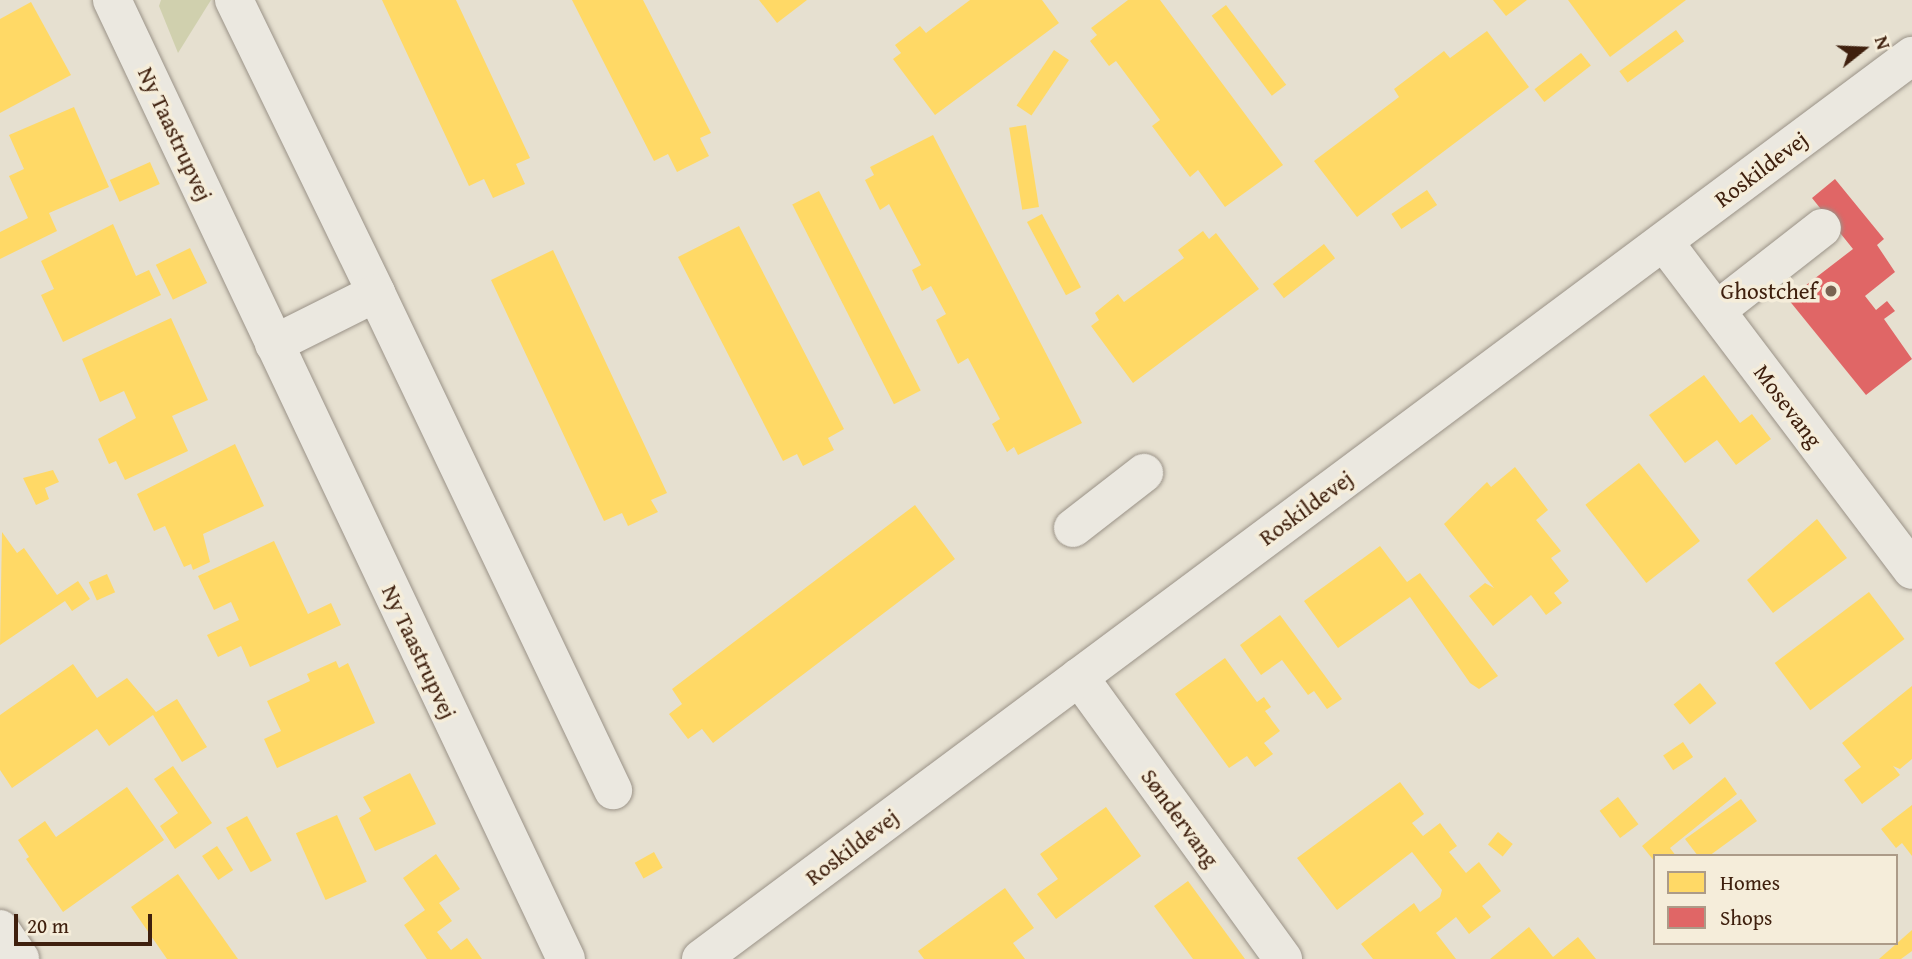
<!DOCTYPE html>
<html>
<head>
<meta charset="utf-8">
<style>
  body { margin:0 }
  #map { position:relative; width:1912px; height:959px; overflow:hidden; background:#e6e0d0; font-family:"Gentium Book Plus",serif }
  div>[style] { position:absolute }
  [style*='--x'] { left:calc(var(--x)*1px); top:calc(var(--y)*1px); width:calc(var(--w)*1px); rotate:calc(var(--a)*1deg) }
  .green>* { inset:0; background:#d0d0ae }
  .homes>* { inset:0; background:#ffd966; transform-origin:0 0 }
  .shops>* { inset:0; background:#e06666 }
  .roads { filter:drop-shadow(0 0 2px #9a9287) drop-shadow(0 0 2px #9a9287) }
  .minor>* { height:38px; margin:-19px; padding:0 19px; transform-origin:19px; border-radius:19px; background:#ebe8e0 }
  .dots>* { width:19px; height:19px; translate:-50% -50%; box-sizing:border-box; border:4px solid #f5edda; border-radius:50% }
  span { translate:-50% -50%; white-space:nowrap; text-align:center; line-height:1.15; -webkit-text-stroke:7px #f5edda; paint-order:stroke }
  .street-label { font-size:23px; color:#3f200e }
  .poi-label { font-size:23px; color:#3f200e }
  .right { translate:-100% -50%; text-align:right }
  .legend { position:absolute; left:1653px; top:854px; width:245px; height:91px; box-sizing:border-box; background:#f5edda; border:2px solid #ac9b88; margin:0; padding:9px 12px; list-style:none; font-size:21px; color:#3f200e }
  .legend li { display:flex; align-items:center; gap:14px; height:35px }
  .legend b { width:35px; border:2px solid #ac9b88 }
  .north { position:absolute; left:1828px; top:14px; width:70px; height:70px; -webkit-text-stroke:5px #f5edda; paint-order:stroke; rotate:72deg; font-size:19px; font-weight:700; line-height:28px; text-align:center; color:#3f200e }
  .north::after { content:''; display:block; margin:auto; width:24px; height:32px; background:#3f200e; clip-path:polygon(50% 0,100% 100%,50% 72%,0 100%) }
  .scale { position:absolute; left:14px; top:914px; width:138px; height:32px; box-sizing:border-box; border:4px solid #3f200e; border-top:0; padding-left:9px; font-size:21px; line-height:24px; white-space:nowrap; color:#3f200e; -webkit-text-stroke:5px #f5edda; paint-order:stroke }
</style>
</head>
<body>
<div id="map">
  <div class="green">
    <i style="clip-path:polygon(161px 0,211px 0,178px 53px,159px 6px)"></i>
  </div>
  <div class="homes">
    <i style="clip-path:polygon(382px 0,456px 0,530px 158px,516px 164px,525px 184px,493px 198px,484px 179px,469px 186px)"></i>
    <i style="clip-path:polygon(572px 0,643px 0,711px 133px,700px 138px,709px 156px,677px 172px,668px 154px,654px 161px)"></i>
    <i style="clip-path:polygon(759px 0,807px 0,777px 23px)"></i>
    <i style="clip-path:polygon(970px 0,1042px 0,1059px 23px,935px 115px,893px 59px,901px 53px,895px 45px,920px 26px,926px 33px)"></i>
    <i style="clip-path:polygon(1128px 0,1160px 0,1283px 165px,1225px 207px,1198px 170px,1190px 177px,1152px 126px,1160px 120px,1116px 61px,1109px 66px,1090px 41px,1097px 35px,1091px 28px)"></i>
    <i style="clip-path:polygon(1493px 0,1527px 0,1506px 16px)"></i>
    <i style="clip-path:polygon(1568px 0,1686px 0,1610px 57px)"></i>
    <i style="clip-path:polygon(31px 2px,71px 75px,0 113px,0 19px)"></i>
    <i style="left:1226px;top:5px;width:100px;height:18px;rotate:53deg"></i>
    <i style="left:1676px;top:30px;width:14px;height:70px;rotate:54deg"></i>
    <i style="clip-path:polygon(1487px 31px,1529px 87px,1357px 217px,1314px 161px,1399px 97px,1394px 89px,1444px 51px,1450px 58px)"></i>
    <i style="left:1054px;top:50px;width:18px;height:67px;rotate:34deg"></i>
    <i style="left:1581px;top:53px;width:16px;height:59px;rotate:52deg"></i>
    <i style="clip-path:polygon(74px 107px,109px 187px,49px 213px,57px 231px,0 259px,0 232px,28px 218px,9px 176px,24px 169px,9px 135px)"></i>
    <i style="left:1026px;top:125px;width:83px;height:17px;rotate:81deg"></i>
    <i style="clip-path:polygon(933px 135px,1082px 423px,1018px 455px,1014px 447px,1007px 452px,992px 424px,1000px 419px,968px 358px,958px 364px,936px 320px,946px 314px,931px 286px,922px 291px,912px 270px,921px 265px,889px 204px,880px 210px,865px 180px,874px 175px,870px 167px)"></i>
    <i style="left:150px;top:162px;width:24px;height:44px;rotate:66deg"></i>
    <i style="left:1427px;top:190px;width:18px;height:43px;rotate:56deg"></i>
    <i style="left:819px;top:191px;width:224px;height:30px;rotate:63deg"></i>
    <i style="left:1042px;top:214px;width:83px;height:17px;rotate:62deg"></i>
    <i style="clip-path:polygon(113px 224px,136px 276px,149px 270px,161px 295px,63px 342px,41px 295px,54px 289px,41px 261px)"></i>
    <i style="clip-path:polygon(739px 226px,844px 429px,828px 438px,834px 450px,803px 466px,797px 454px,783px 461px,678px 257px)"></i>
    <i style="clip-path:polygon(1203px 231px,1209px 239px,1216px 233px,1259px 289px,1133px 383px,1091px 326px,1099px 320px,1095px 313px,1118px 294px,1124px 302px,1184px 258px,1178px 250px)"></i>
    <i style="left:1324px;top:244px;width:18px;height:65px;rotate:52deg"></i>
    <i style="left:190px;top:248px;width:39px;height:38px;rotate:64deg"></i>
    <i style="clip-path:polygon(553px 250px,667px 493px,651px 500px,658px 512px,628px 526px,622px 513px,604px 521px,491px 280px)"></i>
    <i style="clip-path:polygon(171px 318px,208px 400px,172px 416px,188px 451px,125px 480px,116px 461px,109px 464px,98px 439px,136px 418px,124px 391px,100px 402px,82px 359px)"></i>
    <i style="clip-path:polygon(1704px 375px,1740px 423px,1752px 414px,1771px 439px,1736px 465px,1717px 440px,1685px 463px,1649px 415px)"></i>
    <i style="clip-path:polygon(235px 444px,264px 506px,203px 534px,210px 562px,193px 570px,191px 564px,184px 567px,165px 526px,154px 531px,137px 494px)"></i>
    <i style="left:1639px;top:463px;width:99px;height:68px;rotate:52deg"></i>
    <i style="clip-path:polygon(1515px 467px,1548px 510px,1536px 520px,1561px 551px,1551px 558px,1569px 581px,1554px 593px,1562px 603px,1546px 615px,1531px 595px,1493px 626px,1469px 596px,1485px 583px,1494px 588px,1444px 524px,1487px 482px,1491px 487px)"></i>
    <i style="clip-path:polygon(53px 470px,59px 482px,45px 488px,49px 499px,36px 505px,23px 478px)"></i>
    <i style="clip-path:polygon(915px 505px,955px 559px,713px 743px,702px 729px,688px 739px,669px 714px,682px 704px,672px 689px)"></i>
    <i style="clip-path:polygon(1817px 519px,1847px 558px,1773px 613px,1747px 580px)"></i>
    <i style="clip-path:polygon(2px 532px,17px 553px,24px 548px,57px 595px,78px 581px,90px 599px,72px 611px,65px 601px,0 645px)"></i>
    <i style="clip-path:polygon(274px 541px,308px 614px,331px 603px,341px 625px,250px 667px,241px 646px,218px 657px,207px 635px,239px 620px,231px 602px,214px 610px,198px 576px)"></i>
    <i style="clip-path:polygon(1380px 546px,1407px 582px,1420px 573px,1498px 676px,1479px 689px,1470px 683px,1410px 597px,1338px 648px,1304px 601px)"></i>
    <i style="left:107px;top:574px;width:20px;height:20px;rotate:66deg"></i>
    <i style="left:1869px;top:592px;width:59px;height:118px;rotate:53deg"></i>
    <i style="clip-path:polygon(1280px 615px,1342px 699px,1327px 709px,1314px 691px,1308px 695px,1282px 660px,1261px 675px,1240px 645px)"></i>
    <i style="clip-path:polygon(1225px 658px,1257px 702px,1264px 697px,1271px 707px,1265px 711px,1280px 731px,1264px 743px,1273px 754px,1255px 767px,1247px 756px,1229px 768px,1175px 694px)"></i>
    <i style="clip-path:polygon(336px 661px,339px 668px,348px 663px,375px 723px,277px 768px,264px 739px,281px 731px,267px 701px,310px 681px,307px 674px)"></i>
    <i style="clip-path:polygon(73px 664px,97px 698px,127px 678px,156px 712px,177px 699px,207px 747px,182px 762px,153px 715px,109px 746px,97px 729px,12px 788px,0 770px,0 715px)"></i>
    <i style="left:1700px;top:683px;width:26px;height:34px;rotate:51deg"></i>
    <i style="clip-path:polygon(1912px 686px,1912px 759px,1900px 769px,1893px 766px,1900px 775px,1862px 804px,1844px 780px,1861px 767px,1842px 743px)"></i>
    <i style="left:1683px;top:742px;width:18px;height:24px;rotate:56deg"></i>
    <i style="clip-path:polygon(173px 766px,212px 823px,175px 849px,160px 826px,178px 813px,154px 779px)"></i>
    <i style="clip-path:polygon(410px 773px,436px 824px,375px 851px,359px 818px,371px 811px,363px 797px)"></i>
    <i style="clip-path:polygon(1725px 777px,1737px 794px,1670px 848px,1676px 856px,1655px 856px,1655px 862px,1642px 846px)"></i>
    <i style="clip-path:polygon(1400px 782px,1424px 814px,1412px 823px,1423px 836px,1440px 823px,1457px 846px,1449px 852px,1466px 873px,1479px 862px,1501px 891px,1482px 906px,1491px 917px,1469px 934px,1456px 917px,1436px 933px,1456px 959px,1373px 959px,1361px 944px,1414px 903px,1420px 912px,1440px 897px,1442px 890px,1412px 852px,1337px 910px,1297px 858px)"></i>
    <i style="clip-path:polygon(127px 787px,164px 840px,63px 912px,26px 859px,29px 857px,18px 840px,45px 821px,56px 837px)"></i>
    <i style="left:1618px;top:797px;width:34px;height:23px;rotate:53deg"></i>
    <i style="clip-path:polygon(1741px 799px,1757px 821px,1709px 856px,1698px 856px,1685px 839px)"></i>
    <i style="clip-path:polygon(1912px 805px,1912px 856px,1902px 843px,1896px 848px,1881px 829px)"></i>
    <i style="clip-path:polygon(1106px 807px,1141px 856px,1056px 919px,1037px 894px,1058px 879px,1040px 854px)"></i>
    <i style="left:337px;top:815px;width:73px;height:45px;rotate:66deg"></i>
    <i style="left:247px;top:816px;width:51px;height:24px;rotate:61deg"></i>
    <i style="left:1498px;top:832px;width:19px;height:16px;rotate:39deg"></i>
    <i style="left:217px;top:846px;width:29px;height:18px;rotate:56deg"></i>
    <i style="left:654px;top:852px;width:18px;height:22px;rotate:61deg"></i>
    <i style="clip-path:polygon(436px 854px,460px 889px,439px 903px,452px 921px,437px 932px,451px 950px,467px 938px,482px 959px,427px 959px,404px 925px,425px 910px,403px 878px)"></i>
    <i style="clip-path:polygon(178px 874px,238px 959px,167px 959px,131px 907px)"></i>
    <i style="clip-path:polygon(1188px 881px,1245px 959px,1193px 959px,1154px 906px)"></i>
    <i style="clip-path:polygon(1005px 888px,1034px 928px,1013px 943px,1025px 959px,924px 959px,918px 951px)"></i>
    <i style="clip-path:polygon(1529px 927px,1553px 957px,1578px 937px,1596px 959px,1490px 959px)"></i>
    <i style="clip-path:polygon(1912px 930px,1912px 951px,1901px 959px,1879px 959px)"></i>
  </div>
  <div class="shops">
    <i style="clip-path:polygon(1835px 179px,1884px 239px,1877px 245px,1895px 272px,1865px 296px,1876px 310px,1887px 301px,1895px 311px,1884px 319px,1912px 359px,1866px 395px,1788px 299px,1853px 249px,1812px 198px)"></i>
  </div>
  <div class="roads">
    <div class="minor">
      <i style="--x:112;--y:0;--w:1061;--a:64.67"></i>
      <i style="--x:234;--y:0;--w:326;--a:64.1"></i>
      <i style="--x:1664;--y:242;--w:411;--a:52.9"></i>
      <i style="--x:1717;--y:310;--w:133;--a:-38"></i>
      <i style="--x:274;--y:344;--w:114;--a:-26.6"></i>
      <i style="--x:376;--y:293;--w:551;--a:64.51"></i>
      <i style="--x:1073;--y:528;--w:90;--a:-37.8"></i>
      <i style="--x:1079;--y:677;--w:348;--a:54.1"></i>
      <i style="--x:0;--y:929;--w:36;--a:56"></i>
      <i style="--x:701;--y:959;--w:1511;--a:-36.71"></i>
    </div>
  </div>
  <div class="dots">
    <i style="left:1831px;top:291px;background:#796352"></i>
  </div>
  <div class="street-label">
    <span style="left:175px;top:134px;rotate:65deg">Ny Taastrupvej</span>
    <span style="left:1761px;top:169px;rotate:-37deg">Roskildevej</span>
    <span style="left:1788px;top:406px;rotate:53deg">Mosevang</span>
    <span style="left:1306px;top:508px;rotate:-36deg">Roskildevej</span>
    <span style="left:419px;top:652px;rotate:65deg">Ny Taastrupvej</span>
    <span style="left:1180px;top:818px;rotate:54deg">Søndervang</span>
    <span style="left:852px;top:847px;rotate:-37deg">Roskildevej</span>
  </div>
  <div class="poi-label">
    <span class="right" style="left:1817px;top:291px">Ghostchef</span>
  </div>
  <ul class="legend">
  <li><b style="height:19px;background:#ffd966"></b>Homes</li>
  <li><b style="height:19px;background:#e06666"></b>Shops</li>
  </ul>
  <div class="north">N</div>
  <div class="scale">20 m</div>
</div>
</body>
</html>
